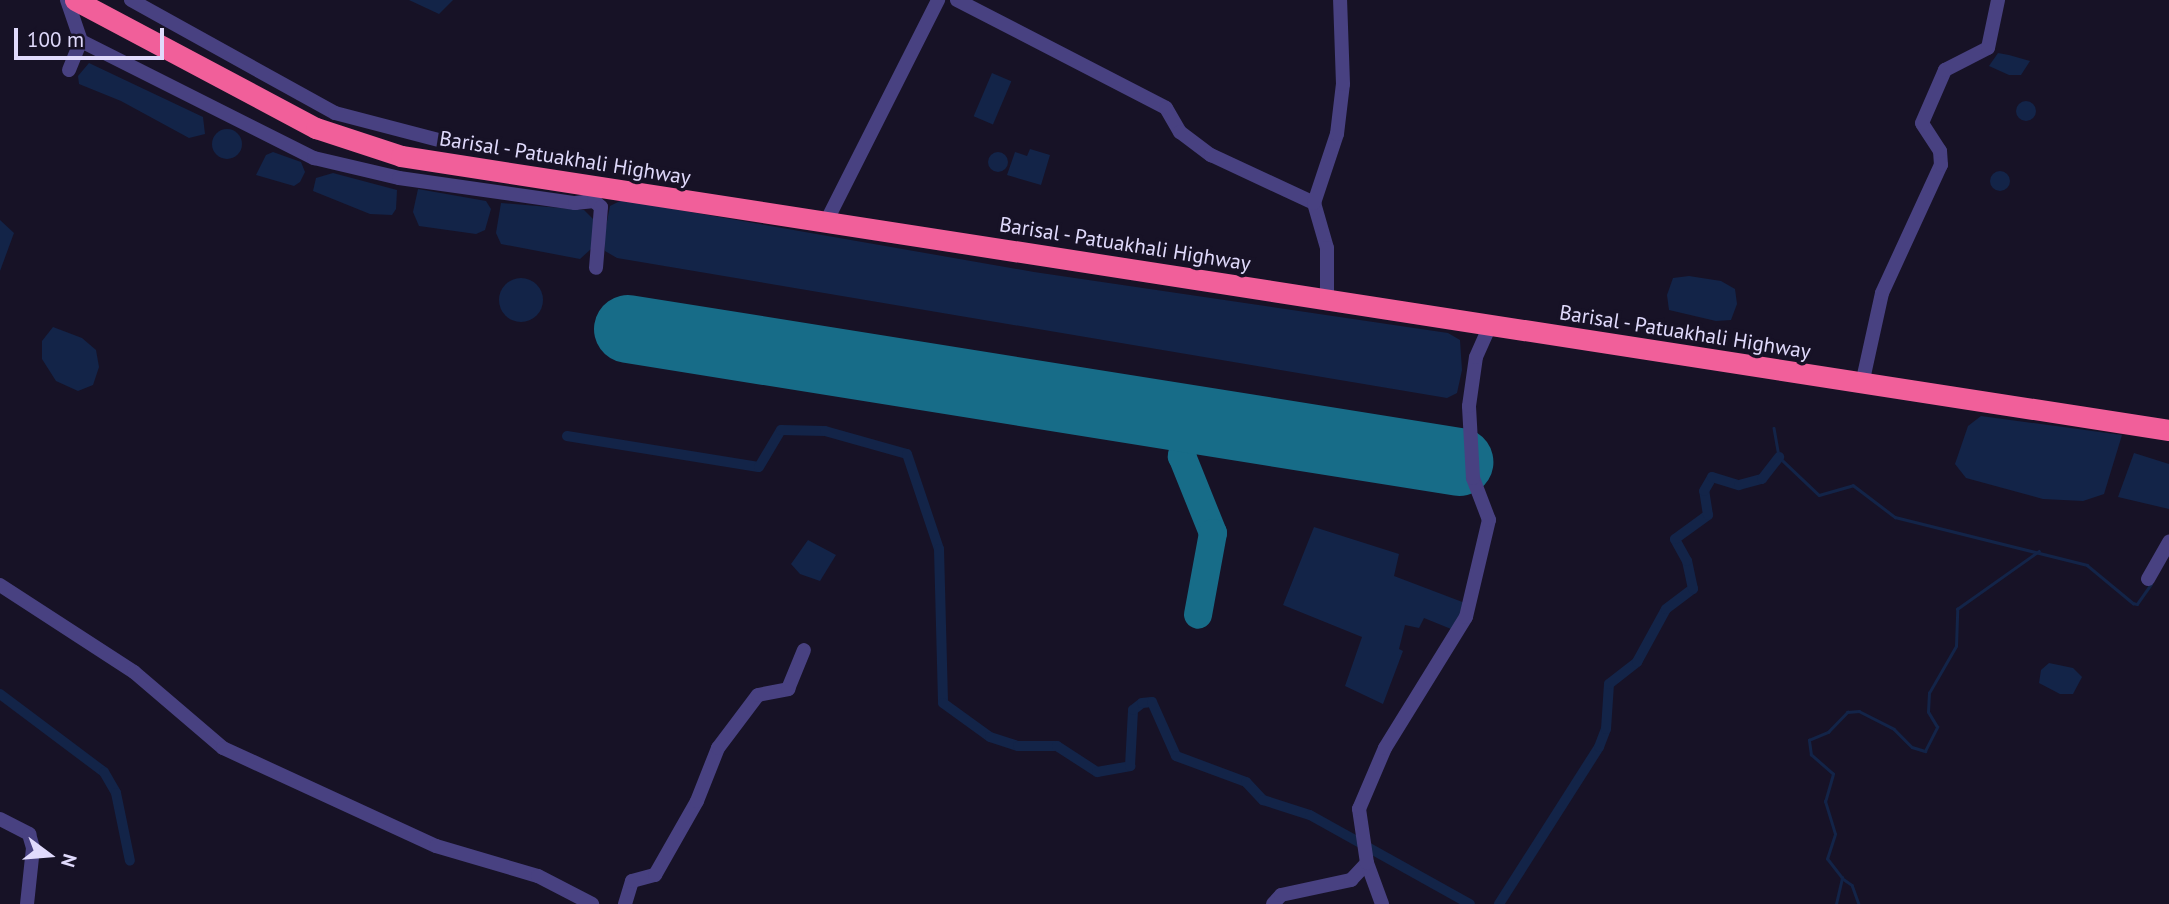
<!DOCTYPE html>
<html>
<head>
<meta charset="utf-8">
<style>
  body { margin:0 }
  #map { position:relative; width:2169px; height:904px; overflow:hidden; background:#171226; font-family:"PT Sans",sans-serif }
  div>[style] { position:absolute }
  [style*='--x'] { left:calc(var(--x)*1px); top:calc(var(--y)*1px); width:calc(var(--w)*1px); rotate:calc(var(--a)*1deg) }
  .water>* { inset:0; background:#132448; transform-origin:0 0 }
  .round { border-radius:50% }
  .stream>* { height:2.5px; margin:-1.25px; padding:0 1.25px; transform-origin:1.25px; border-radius:1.25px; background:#132448 }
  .canal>* { height:10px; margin:-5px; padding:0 5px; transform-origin:5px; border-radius:5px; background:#132448 }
  .taxiway>* { height:28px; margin:-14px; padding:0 14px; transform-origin:14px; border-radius:14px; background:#176c88 }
  .runway>* { height:68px; margin:-34px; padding:0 34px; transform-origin:34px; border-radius:34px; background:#176c88 }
  .minor>* { height:14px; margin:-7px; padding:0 7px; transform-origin:7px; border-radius:7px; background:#484181 }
  .highway>* { height:21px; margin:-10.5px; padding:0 10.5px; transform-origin:10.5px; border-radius:10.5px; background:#f15f9a }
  span { translate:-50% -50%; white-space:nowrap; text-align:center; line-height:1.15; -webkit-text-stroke:7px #171226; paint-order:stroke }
  .street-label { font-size:21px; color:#e0dafc }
  .north { position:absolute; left:14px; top:820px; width:70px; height:70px; -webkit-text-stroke:5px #171226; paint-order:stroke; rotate:106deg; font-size:19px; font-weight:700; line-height:28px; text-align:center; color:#e0dafc }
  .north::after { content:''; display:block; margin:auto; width:24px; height:32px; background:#e0dafc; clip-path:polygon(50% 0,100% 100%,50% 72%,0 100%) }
  .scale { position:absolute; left:14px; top:28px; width:150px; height:32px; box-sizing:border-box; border:4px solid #e0dafc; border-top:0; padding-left:9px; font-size:21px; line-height:24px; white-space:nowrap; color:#e0dafc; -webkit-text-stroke:5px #171226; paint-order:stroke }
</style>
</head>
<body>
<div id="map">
  <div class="water">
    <i style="clip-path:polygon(409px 0,453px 0,439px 14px)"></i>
    <i style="clip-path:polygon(1998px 53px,2009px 55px,2030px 61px,2021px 75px,2009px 75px,1989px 66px)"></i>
    <i style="clip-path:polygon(89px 63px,203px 117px,205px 134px,189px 138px,121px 101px,79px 84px,78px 76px)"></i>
    <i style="left:992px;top:73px;width:21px;height:47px;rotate:23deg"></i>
    <i class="round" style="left:2016px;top:101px;width:20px;height:20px"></i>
    <i class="round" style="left:212px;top:129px;width:30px;height:30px"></i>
    <i style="clip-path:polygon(1030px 149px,1050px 155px,1041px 185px,1007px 175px,1015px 152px,1027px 156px)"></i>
    <i class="round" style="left:988px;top:152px;width:20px;height:20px"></i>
    <i style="clip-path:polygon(273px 152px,301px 162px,305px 172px,300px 182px,294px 186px,256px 175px,266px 155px)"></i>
    <i class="round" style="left:1990px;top:171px;width:20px;height:20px"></i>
    <i style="clip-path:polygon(333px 173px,397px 190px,396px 209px,392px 215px,370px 214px,313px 191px,316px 178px)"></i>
    <i style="clip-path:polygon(418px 189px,486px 201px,491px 209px,485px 230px,476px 234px,419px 226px,413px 212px)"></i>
    <i style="clip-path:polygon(622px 200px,1034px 272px,1448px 333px,1460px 340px,1462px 370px,1457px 393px,1447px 398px,617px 258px,605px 251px,604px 237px,610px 206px)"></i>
    <i style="clip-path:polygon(501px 203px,584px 210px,594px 220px,591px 249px,580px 259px,501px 244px,496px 233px)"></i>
    <i style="clip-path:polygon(0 220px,14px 233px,0 271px)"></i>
    <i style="clip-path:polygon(1689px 276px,1721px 281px,1735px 289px,1737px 304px,1731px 320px,1716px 321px,1669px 310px,1667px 295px,1673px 278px)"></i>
    <i class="round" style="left:499px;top:278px;width:44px;height:44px"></i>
    <i style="clip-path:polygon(53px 327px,82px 338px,96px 350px,99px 367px,93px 385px,78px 391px,56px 381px,42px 359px,42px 341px)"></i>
    <i style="clip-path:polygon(1981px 416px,2122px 435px,2104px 494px,2083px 501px,2043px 499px,1966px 478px,1955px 464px,1968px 426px)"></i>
    <i style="clip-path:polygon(2134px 453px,2169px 464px,2169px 509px,2118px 497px)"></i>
    <i style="clip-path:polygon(1314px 527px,1399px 554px,1394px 576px,1465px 603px,1456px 631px,1424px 618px,1419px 628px,1405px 625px,1399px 649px,1403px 651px,1383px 704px,1345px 686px,1362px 637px,1283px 605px)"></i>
    <i style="clip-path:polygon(808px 540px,836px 555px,820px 581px,800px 574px,791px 564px)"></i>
    <i style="clip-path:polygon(2049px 663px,2073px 668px,2082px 677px,2073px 694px,2060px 694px,2039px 683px,2041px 670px)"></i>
  </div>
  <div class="stream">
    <i style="--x:1774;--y:428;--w:29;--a:80"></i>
    <i style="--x:1779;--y:457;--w:55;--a:43.5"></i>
    <i style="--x:1819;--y:495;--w:35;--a:-16"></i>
    <i style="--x:1853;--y:485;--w:53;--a:37.3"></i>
    <i style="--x:1895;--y:517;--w:198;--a:14"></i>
    <i style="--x:2087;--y:565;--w:60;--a:39.6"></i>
    <i style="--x:2133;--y:603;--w:4;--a:14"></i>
    <i style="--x:2137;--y:604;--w:24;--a:-55"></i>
    <i style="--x:1842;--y:878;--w:12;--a:35"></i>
    <i style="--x:1852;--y:885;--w:20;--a:70"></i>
    <i style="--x:1836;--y:904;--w:27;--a:-77"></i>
    <i style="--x:1842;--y:878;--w:24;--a:-128"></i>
    <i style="--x:1827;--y:859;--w:26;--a:-72"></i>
    <i style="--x:1835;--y:834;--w:34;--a:-107"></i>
    <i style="--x:1825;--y:802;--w:29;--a:-74"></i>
    <i style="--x:1833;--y:774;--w:29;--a:-139"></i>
    <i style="--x:1811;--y:755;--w:15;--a:-98"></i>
    <i style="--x:1809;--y:740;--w:21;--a:-23"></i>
    <i style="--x:1828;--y:732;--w:28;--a:-46"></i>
    <i style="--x:1847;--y:712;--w:12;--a:-5"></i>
    <i style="--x:1859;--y:711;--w:39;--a:27"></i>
    <i style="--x:1894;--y:729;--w:25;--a:45"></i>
    <i style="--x:1912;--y:747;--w:14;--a:17"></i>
    <i style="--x:1925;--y:751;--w:27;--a:-63"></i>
    <i style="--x:1937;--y:727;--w:17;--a:-121"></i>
    <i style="--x:1928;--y:712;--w:19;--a:-87"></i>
    <i style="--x:1929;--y:693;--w:54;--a:-60.1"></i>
    <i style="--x:1956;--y:646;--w:37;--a:-88"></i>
    <i style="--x:1957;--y:609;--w:100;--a:-35.3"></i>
  </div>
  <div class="canal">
    <i style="--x:567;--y:436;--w:194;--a:9.2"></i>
    <i style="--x:759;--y:467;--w:43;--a:-59.3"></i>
    <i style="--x:781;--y:430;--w:44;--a:1.3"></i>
    <i style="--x:825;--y:431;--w:85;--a:15.7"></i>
    <i style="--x:907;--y:454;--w:100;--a:71.4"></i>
    <i style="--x:939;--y:549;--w:154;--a:88.5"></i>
    <i style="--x:943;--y:703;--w:58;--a:35.9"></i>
    <i style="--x:990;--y:737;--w:29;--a:18"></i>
    <i style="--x:1018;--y:746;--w:39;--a:0"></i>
    <i style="--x:1057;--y:746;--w:48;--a:33"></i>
    <i style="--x:1097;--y:772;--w:34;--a:-10"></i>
    <i style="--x:1130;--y:766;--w:56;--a:-86.9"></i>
    <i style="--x:1133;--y:710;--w:11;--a:-38"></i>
    <i style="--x:1142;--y:703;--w:10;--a:-6"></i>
    <i style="--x:1152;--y:702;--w:59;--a:66"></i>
    <i style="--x:1176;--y:756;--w:75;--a:20.4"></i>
    <i style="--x:1246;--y:782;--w:25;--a:47"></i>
    <i style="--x:1263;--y:800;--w:49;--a:17.7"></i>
    <i style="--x:1310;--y:815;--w:183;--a:29.1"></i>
    <i style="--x:0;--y:694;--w:130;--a:36.9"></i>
    <i style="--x:104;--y:772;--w:24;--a:60"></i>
    <i style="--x:116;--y:793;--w:69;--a:78.4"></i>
    <i style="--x:1499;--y:904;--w:186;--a:-57.5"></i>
    <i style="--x:1599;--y:747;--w:19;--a:-69"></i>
    <i style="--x:1606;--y:729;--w:45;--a:-86.2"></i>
    <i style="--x:1609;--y:684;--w:36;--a:-38"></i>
    <i style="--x:1637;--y:662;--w:60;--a:-61.3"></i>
    <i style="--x:1666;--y:609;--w:34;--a:-37"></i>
    <i style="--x:1693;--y:589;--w:29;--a:-102"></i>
    <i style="--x:1687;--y:561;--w:25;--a:-119"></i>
    <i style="--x:1675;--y:539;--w:41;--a:-36"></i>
    <i style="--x:1708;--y:515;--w:24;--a:-99"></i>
    <i style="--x:1704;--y:491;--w:16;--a:-60"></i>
    <i style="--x:1712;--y:477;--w:28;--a:17"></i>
    <i style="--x:1739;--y:485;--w:24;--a:-15"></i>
    <i style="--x:1762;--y:479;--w:28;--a:-52"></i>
  </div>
  <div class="taxiway">
    <i style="--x:1189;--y:419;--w:38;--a:101"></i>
    <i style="--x:1182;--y:456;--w:83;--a:68.1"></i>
    <i style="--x:1213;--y:533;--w:83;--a:100.4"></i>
  </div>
  <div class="runway">
    <i style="--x:628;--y:329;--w:842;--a:9.09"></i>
  </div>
  <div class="minor">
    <i style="--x:67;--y:0;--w:43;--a:71.1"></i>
    <i style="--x:81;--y:41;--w:261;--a:26.7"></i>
    <i style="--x:314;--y:158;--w:87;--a:13.2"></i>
    <i style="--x:399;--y:178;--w:178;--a:8.1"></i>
    <i style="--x:575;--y:203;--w:19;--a:-6"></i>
    <i style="--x:594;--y:201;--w:9;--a:41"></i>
    <i style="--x:601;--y:207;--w:61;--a:94.7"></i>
    <i style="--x:131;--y:0;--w:233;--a:29"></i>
    <i style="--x:335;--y:113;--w:115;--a:14.6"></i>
    <i style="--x:957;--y:0;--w:235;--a:27.3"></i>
    <i style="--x:1166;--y:108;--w:28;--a:60"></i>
    <i style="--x:1180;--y:132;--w:39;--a:37"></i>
    <i style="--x:1211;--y:155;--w:114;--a:25"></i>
    <i style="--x:1314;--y:203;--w:47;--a:73.9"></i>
    <i style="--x:1327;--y:248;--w:52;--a:90"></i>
    <i style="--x:69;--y:70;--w:31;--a:-68"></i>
    <i style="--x:1314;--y:203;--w:73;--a:-71.6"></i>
    <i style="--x:1337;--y:134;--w:50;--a:-83.2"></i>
    <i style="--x:1343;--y:84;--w:84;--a:-92"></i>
    <i style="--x:825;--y:224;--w:251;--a:-63.2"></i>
    <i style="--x:1862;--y:384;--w:93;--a:-77.6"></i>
    <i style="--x:1882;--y:293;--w:141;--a:-65.3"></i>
    <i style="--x:1941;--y:165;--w:14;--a:-94"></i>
    <i style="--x:1940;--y:151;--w:33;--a:-123"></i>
    <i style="--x:1922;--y:123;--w:58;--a:-66.5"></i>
    <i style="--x:1945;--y:70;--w:48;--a:-27.1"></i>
    <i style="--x:1988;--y:48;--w:49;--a:-78.2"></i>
    <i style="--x:2148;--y:579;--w:43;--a:-60.4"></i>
    <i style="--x:0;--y:585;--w:160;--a:33"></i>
    <i style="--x:134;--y:672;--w:117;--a:40.5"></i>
    <i style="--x:223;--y:748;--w:234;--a:24.7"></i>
    <i style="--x:436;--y:846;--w:106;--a:16.4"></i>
    <i style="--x:538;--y:876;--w:61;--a:27.4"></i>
    <i style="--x:0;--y:819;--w:33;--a:27"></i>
    <i style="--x:29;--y:834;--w:15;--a:74"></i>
    <i style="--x:33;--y:848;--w:56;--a:96.1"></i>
    <i style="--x:625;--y:904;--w:24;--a:-73"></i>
    <i style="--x:632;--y:881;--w:24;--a:-15"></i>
    <i style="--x:655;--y:875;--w:85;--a:-60.4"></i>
    <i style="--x:697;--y:801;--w:57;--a:-68.4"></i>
    <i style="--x:718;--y:748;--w:66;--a:-53"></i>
    <i style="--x:758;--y:695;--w:31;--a:-11"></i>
    <i style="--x:788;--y:689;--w:42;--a:-67.7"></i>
    <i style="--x:1273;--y:904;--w:12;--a:-48"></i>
    <i style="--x:1281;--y:895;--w:72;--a:-12.1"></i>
    <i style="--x:1351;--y:880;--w:23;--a:-47"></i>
    <i style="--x:1382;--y:904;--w:44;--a:-110.1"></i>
    <i style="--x:1367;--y:863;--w:55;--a:-98.4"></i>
    <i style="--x:1359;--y:809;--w:66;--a:-66.9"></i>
    <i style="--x:1385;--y:748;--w:154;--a:-58.3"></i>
    <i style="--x:1466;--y:617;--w:100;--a:-76.7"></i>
    <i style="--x:1489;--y:520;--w:45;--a:-110.9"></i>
    <i style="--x:1473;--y:478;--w:72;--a:-93.2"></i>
    <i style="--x:1469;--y:406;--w:49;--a:-81.9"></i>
    <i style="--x:1476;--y:357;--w:34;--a:-66"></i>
  </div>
  <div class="highway">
    <i style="--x:75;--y:0;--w:273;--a:28"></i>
    <i style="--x:316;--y:128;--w:89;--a:18.2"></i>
    <i style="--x:401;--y:156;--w:1789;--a:8.81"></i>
  </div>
  <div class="street-label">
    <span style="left:565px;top:158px;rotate:9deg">Barisal - Patuakhali Highway</span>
    <span style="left:1125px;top:244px;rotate:9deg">Barisal - Patuakhali Highway</span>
    <span style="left:1685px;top:332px;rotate:9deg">Barisal - Patuakhali Highway</span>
  </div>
  <div class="north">N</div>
  <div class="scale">100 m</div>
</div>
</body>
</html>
